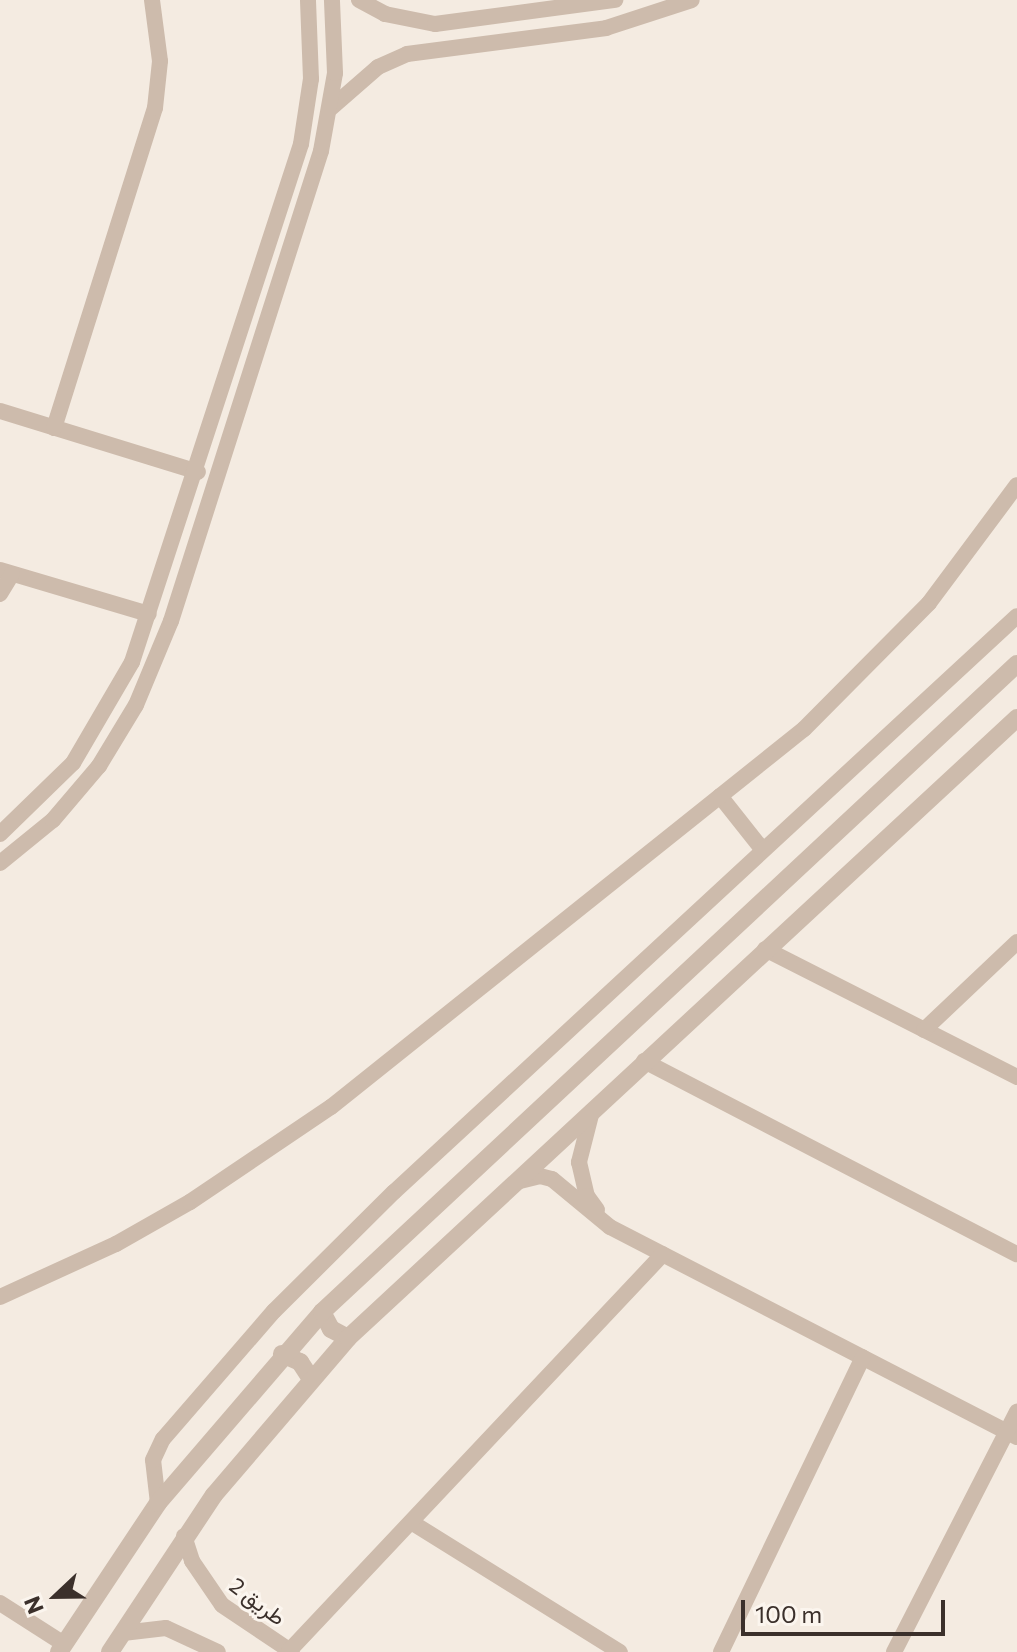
<!DOCTYPE html>
<html>
<head>
<meta charset="utf-8">
<style>
  body { margin:0 }
  #map { position:relative; width:1017px; height:1652px; overflow:hidden; background:#f4ebe1; font-family:Commissioner,Vazirmatn,sans-serif }
  div>[style] { position:absolute }
  [style*='--x'] { left:calc(var(--x)*1px); top:calc(var(--y)*1px); width:calc(var(--w)*1px); rotate:calc(var(--a)*1deg) }
  .minor>* { height:16px; margin:-8px; padding:0 8px; transform-origin:8px; border-radius:8px; background:#cdbbac }
  .tertiary>* { height:18px; margin:-9px; padding:0 9px; transform-origin:9px; border-radius:9px; background:#cdbbac }
  span { translate:-50% -50%; white-space:nowrap; text-align:center; line-height:1.15; -webkit-text-stroke:6px #fbf5ee; paint-order:stroke }
  .street-label { font-size:22px; color:#3b302b }
  .north { position:absolute; left:16px; top:1556px; width:80px; height:80px; -webkit-text-stroke:6px #fbf5ee; paint-order:stroke; rotate:248deg; font-size:22px; font-weight:700; line-height:32px; text-align:center; color:#3b302b }
  .north::after { content:''; display:block; margin:auto; width:28px; height:36px; background:#3b302b; clip-path:polygon(50% 0,100% 100%,50% 72%,0 100%) }
  .scale { position:absolute; left:741px; top:1600px; width:204px; height:36px; box-sizing:border-box; border:4px solid #3b302b; border-top:0; padding-left:10px; font-size:24px; line-height:28px; white-space:nowrap; color:#3b302b; -webkit-text-stroke:6px #fbf5ee; paint-order:stroke }
</style>
</head>
<body>
<div id="map">
  <div class="minor">
    <i style="--x:359;--y:0;--w:30;--a:28"></i>
    <i style="--x:385;--y:14;--w:51;--a:11.3"></i>
    <i style="--x:435;--y:24;--w:182;--a:-7.6"></i>
    <i style="--x:331;--y:108;--w:62;--a:-41.1"></i>
    <i style="--x:378;--y:67;--w:32;--a:-24"></i>
    <i style="--x:407;--y:54;--w:201;--a:-7.4"></i>
    <i style="--x:606;--y:28;--w:90;--a:-18"></i>
    <i style="--x:0;--y:411;--w:207;--a:17.1"></i>
    <i style="--x:54;--y:428;--w:336;--a:-72.5"></i>
    <i style="--x:155;--y:108;--w:47;--a:-83.9"></i>
    <i style="--x:160;--y:61;--w:62;--a:-97.5"></i>
    <i style="--x:0;--y:570;--w:155;--a:16.5"></i>
    <i style="--x:0;--y:594;--w:23;--a:-59"></i>
    <i style="--x:720;--y:796;--w:68;--a:51.6"></i>
    <i style="--x:0;--y:834;--w:102;--a:-44.2"></i>
    <i style="--x:73;--y:763;--w:117;--a:-59.7"></i>
    <i style="--x:132;--y:662;--w:545;--a:-71.93"></i>
    <i style="--x:301;--y:144;--w:66;--a:-81.3"></i>
    <i style="--x:311;--y:79;--w:79;--a:-92.2"></i>
    <i style="--x:0;--y:863;--w:68;--a:-39.1"></i>
    <i style="--x:53;--y:820;--w:71;--a:-49.6"></i>
    <i style="--x:99;--y:766;--w:71;--a:-58.8"></i>
    <i style="--x:136;--y:705;--w:91;--a:-67.4"></i>
    <i style="--x:171;--y:621;--w:493;--a:-72.3"></i>
    <i style="--x:321;--y:151;--w:79;--a:-79.8"></i>
    <i style="--x:335;--y:73;--w:73;--a:-92.4"></i>
    <i style="--x:765;--y:949;--w:283;--a:26.9"></i>
    <i style="--x:924;--y:1030;--w:128;--a:-43.4"></i>
    <i style="--x:644;--y:1061;--w:420;--a:27.4"></i>
    <i style="--x:592;--y:1111;--w:53;--a:104.3"></i>
    <i style="--x:579;--y:1162;--w:35;--a:77"></i>
    <i style="--x:587;--y:1196;--w:17;--a:54"></i>
    <i style="--x:516;--y:1182;--w:25;--a:-14"></i>
    <i style="--x:540;--y:1176;--w:12;--a:14"></i>
    <i style="--x:552;--y:1179;--w:75;--a:39.6"></i>
    <i style="--x:610;--y:1227;--w:458;--a:27.3"></i>
    <i style="--x:0;--y:1297;--w:128;--a:-24.6"></i>
    <i style="--x:116;--y:1244;--w:85;--a:-29.6"></i>
    <i style="--x:190;--y:1202;--w:170;--a:-34"></i>
    <i style="--x:331;--y:1107;--w:605;--a:-38.63"></i>
    <i style="--x:804;--y:729;--w:177;--a:-45.2"></i>
    <i style="--x:929;--y:603;--w:147;--a:-53.3"></i>
    <i style="--x:158;--y:1503;--w:43;--a:-96.6"></i>
    <i style="--x:153;--y:1460;--w:23;--a:-65"></i>
    <i style="--x:163;--y:1439;--w:169;--a:-49.1"></i>
    <i style="--x:274;--y:1311;--w:169;--a:-44.8"></i>
    <i style="--x:394;--y:1192;--w:848;--a:-42.76"></i>
    <i style="--x:411;--y:1522;--w:246;--a:31.9"></i>
    <i style="--x:184;--y:1536;--w:26;--a:72"></i>
    <i style="--x:192;--y:1561;--w:53;--a:55.7"></i>
    <i style="--x:222;--y:1605;--w:84;--a:33.9"></i>
    <i style="--x:0;--y:1603;--w:76;--a:32.6"></i>
    <i style="--x:123;--y:1633;--w:43;--a:-6.6"></i>
    <i style="--x:166;--y:1628;--w:57;--a:24.8"></i>
    <i style="--x:289;--y:1651;--w:545;--a:-46.71"></i>
    <i style="--x:721;--y:1652;--w:327;--a:-64.3"></i>
    <i style="--x:894;--y:1652;--w:270;--a:-62.9"></i>
  </div>
  <div class="tertiary">
    <i style="--x:322;--y:1312;--w:19;--a:62"></i>
    <i style="--x:331;--y:1329;--w:19;--a:28"></i>
    <i style="--x:282;--y:1354;--w:20;--a:24"></i>
    <i style="--x:300;--y:1362;--w:20;--a:57"></i>
    <i style="--x:59;--y:1652;--w:179;--a:-56.4"></i>
    <i style="--x:158;--y:1503;--w:252;--a:-49.3"></i>
    <i style="--x:322;--y:1312;--w:950;--a:-43"></i>
    <i style="--x:110;--y:1652;--w:188;--a:-56.5"></i>
    <i style="--x:214;--y:1495;--w:206;--a:-49.5"></i>
    <i style="--x:348;--y:1338;--w:912;--a:-42.82"></i>
  </div>
  <div class="street-label">
    <span style="left:258px;top:1601px;rotate:37deg">طريق 2</span>
  </div>
  <div class="north">N</div>
  <div class="scale">100 m</div>
</div>
</body>
</html>
